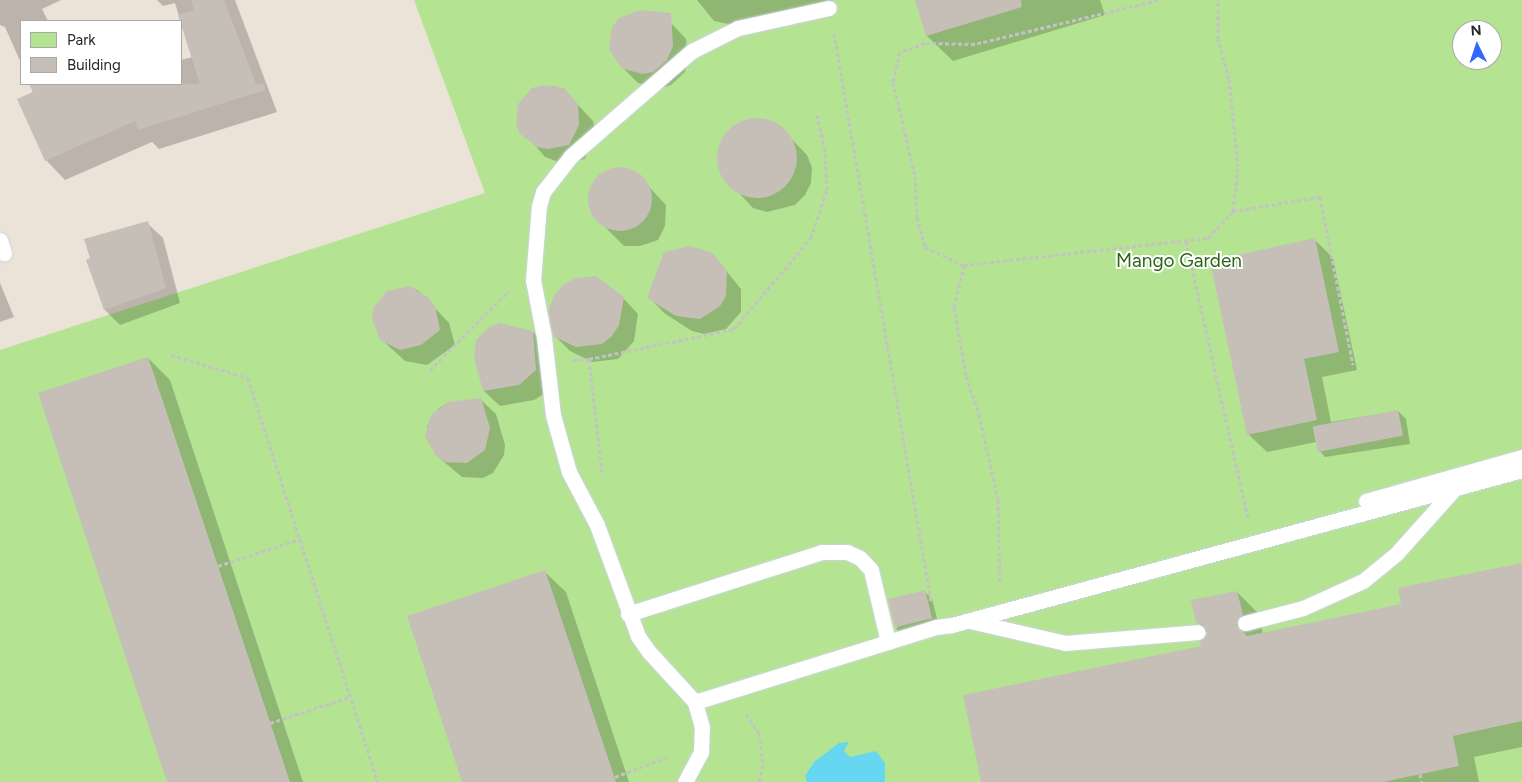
<!DOCTYPE html>
<html>
<head>
<meta charset="utf-8">
<style>
  body { margin:0 }
  #map { position:relative; width:1522px; height:782px; overflow:hidden; background:#ebe2d8; font-family:Figtree,sans-serif }
  div>[style] { position:absolute }
  [style*='--x'] { left:calc(var(--x)*1px); top:calc(var(--y)*1px); width:calc(var(--w)*1px); rotate:calc(var(--a)*1deg) }
  .green>* { inset:0; background:#b4e492 }
  .water>* { inset:0; background:#67d6f1 }
  .shadow>* { inset:0; background:#0003 }
  .building>* { inset:0; background:#c6bfb8; transform-origin:0 0 }
  .round { border-radius:50% }
  .path>* { height:3px; margin-top:-1.5px; transform-origin:0; background:repeating-linear-gradient(90deg,#c3c3c3 0 4px,transparent 0 6.5px) }
  .roads { filter:drop-shadow(0 0 1px #ced3e2) drop-shadow(0 0 1px #ced3e2) }
  .lane>* { height:15px; margin:-7.5px; padding:0 7.5px; transform-origin:7.5px; border-radius:7.5px; background:#fff }
  span { translate:-50% -50%; white-space:nowrap; text-align:center; line-height:1.15; -webkit-text-stroke:4px #fff; paint-order:stroke }
  .park-label { font-size:19px; color:#2d6517 }
  .legend { position:absolute; left:20px; top:20px; width:162px; height:65px; box-sizing:border-box; background:#fff; border:1px solid #a9a9a9; margin:0; padding:6px 9px; list-style:none; font-size:15px; color:#282828 }
  .legend li { display:flex; align-items:center; gap:10px; height:25px }
  .legend b { width:25px; border:1px solid #a9a9a9 }
  .north { position:absolute; left:1452px; top:20px; width:50px; height:50px; box-sizing:border-box; background:#fff; border:1px solid #a9a9a9; border-radius:50%; rotate:356deg; font-size:14px; font-weight:700; line-height:20px; text-align:center; color:#282828 }
  .north::after { content:''; display:block; margin:auto; width:18px; height:22px; background:#3266ff; clip-path:polygon(50% 0,100% 100%,50% 72%,0 100%) }
</style>
</head>
<body>
<div id="map">
  <div class="green">
    <i style="clip-path:polygon(evenodd,414px 0,1522px 0,1522px 782px,0 782px,0 350px,485px 193px,414px 0,1462px 30px,1492px 30px,1492px 60px,1462px 60px,1462px 30px)"></i>
  </div>
  <div class="water">
    <i style="clip-path:polygon(849px 742px,844px 751px,850px 757px,876px 751px,885px 763px,885px 782px,807px 782px,805px 776px,814px 762px,839px 743px)"></i>
  </div>
  <div class="shadow">
    <i style="clip-path:polygon(0 0,61px 0,42px 9px,48px 21px,21px 21px,21px 63px,5px 27px,0 25px)"></i>
    <i style="clip-path:polygon(157px 0,235px 0,277px 112px,159px 149px,152px 142px,65px 180px,46px 160px,31px 84px,181px 84px,181px 60px,192px 57px,175px 3px,163px 6px)"></i>
    <i style="clip-path:polygon(697px 0,832px 0,835px 15px,796px 24px,785px 13px,748px 28px,714px 21px)"></i>
    <i style="clip-path:polygon(916px 0,1100px 0,1105px 15px,953px 61px,927px 36px)"></i>
    <i style="clip-path:polygon(650px 12px,671px 23px,686px 39px,688px 62px,685px 72px,671px 85px,658px 89px,638px 83px,622px 67px,613px 28px,629px 14px)"></i>
    <i style="clip-path:polygon(553px 86px,563px 89px,593px 121px,595px 130px,585px 159px,564px 164px,545px 157px,517px 124px,533px 89px)"></i>
    <i style="clip-path:polygon(755px 119px,769px 121px,781px 128px,807px 155px,812px 168px,811px 183px,805px 195px,795px 205px,767px 212px,753px 208px,724px 177px,718px 156px,721px 143px,741px 122px)"></i>
    <i style="clip-path:polygon(615px 168px,636px 173px,666px 205px,665px 226px,658px 240px,640px 246px,624px 246px,596px 218px,588px 199px,600px 174px)"></i>
    <i style="clip-path:polygon(147px 223px,163px 238px,180px 303px,120px 325px,105px 310px)"></i>
    <i style="clip-path:polygon(1315px 240px,1333px 258px,1357px 370px,1322px 377px,1331px 422px,1398px 411px,1406px 419px,1410px 444px,1325px 457px,1318px 449px,1316px 442px,1267px 452px,1248px 434px)"></i>
    <i style="clip-path:polygon(690px 248px,701px 249px,720px 263px,741px 289px,741px 312px,726px 329px,704px 334px,692px 331px,664px 313px,649px 297px)"></i>
    <i style="clip-path:polygon(0 283px,14px 317px,0 322px)"></i>
    <i style="clip-path:polygon(409px 287px,419px 291px,449px 323px,455px 345px,427px 365px,405px 361px,381px 339px)"></i>
    <i style="clip-path:polygon(623px 298px,638px 314px,634px 341px,618px 359px,592px 362px,570px 351px,554px 335px)"></i>
    <i style="clip-path:polygon(533px 332px,548px 348px,544px 394px,534px 400px,500px 406px,484px 391px)"></i>
    <i style="clip-path:polygon(148px 358px,170px 380px,303px 782px,169px 782px)"></i>
    <i style="clip-path:polygon(480px 399px,496px 414px,505px 445px,504px 455px,493px 473px,483px 478px,462px 477px,437px 456px,427px 436px,427px 426px,439px 408px,448px 403px)"></i>
    <i style="clip-path:polygon(1522px 564px,1522px 747px,1474px 757px,1479px 782px,983px 782px,1202px 647px,1208px 633px,1197px 622px,1237px 592px,1259px 614px,1263px 634px,1402px 605px)"></i>
    <i style="clip-path:polygon(545px 572px,566px 592px,629px 782px,463px 782px)"></i>
    <i style="clip-path:polygon(924px 591px,932px 599px,939px 626px,904px 637px,896px 629px)"></i>
  </div>
  <div class="building">
    <i style="clip-path:polygon(191px 0,224px 0,256px 84px,264px 84px,265px 90px,138px 130px,135px 121px,45px 161px,17px 99px,33px 92px,29px 84px,200px 84px,178px 15px,194px 10px)"></i>
    <i style="clip-path:polygon(915px 0,1021px 0,1022px 7px,926px 36px)"></i>
    <i style="clip-path:polygon(640px 10px,671px 13px,673px 46px,667px 60px,653px 72px,642px 74px,621px 68px,609px 49px,612px 27px,619px 18px)"></i>
    <i style="clip-path:polygon(543px 85px,564px 88px,578px 104px,579px 125px,569px 145px,548px 149px,537px 147px,520px 134px,516px 124px,518px 104px,532px 88px)"></i>
    <i class="round" style="left:717px;top:118px;width:80px;height:80px"></i>
    <i class="round" style="left:588px;top:167px;width:64px;height:64px"></i>
    <i style="clip-path:polygon(148px 221px,166px 288px,104px 310px,86px 260px,90px 258px,84px 239px)"></i>
    <i style="clip-path:polygon(1315px 238px,1339px 352px,1304px 359px,1317px 420px,1247px 435px,1210px 261px)"></i>
    <i style="clip-path:polygon(690px 246px,713px 253px,727px 272px,726px 296px,720px 306px,700px 319px,676px 316px,647px 298px,664px 252px)"></i>
    <i style="clip-path:polygon(596px 276px,624px 297px,619px 325px,612px 336px,602px 344px,576px 347px,553px 336px,548px 311px,555px 294px,564px 284px,576px 278px)"></i>
    <i style="clip-path:polygon(409px 286px,428px 297px,435px 306px,440px 330px,421px 345px,400px 350px,380px 340px,372px 319px,373px 308px,387px 291px)"></i>
    <i style="clip-path:polygon(500px 323px,533px 331px,536px 370px,519px 385px,483px 391px,474px 358px,476px 340px,489px 327px)"></i>
    <i style="clip-path:polygon(148px 357px,218px 566px,290px 782px,167px 782px,38px 393px)"></i>
    <i style="clip-path:polygon(481px 398px,490px 428px,485px 450px,467px 463px,445px 462px,436px 456px,425px 436px,431px 415px,448px 402px)"></i>
    <i style="left:1398px;top:410px;width:26px;height:87px;rotate:79deg"></i>
    <i style="clip-path:polygon(1522px 563px,1522px 721px,1453px 736px,1459px 766px,1383px 782px,981px 782px,963px 695px,1201px 646px,1200px 641px,1206px 636px,1207px 631px,1202px 624px,1196px 623px,1191px 600px,1237px 591px,1243px 614px,1236px 625px,1247px 636px,1401px 604px,1398px 588px)"></i>
    <i style="clip-path:polygon(545px 570px,616px 782px,462px 782px,407px 616px)"></i>
    <i style="left:925px;top:590px;width:29px;height:38px;rotate:76deg"></i>
  </div>
  <div class="path">
    <i style="--x:1158;--y:0;--w:188;--a:166.5"></i>
    <i style="--x:975;--y:44;--w:50;--a:-178.9"></i>
    <i style="--x:925;--y:43;--w:27;--a:160"></i>
    <i style="--x:900;--y:52;--w:31;--a:103"></i>
    <i style="--x:893;--y:82;--w:97;--a:76.8"></i>
    <i style="--x:915;--y:176;--w:41;--a:87.2"></i>
    <i style="--x:917;--y:217;--w:31;--a:75"></i>
    <i style="--x:925;--y:247;--w:43;--a:24.8"></i>
    <i style="--x:964;--y:265;--w:245;--a:-6.3"></i>
    <i style="--x:1208;--y:238;--w:37;--a:-47"></i>
    <i style="--x:1233;--y:211;--w:44;--a:-83.5"></i>
    <i style="--x:1238;--y:167;--w:88;--a:-95.8"></i>
    <i style="--x:1229;--y:79;--w:41;--a:-105.4"></i>
    <i style="--x:1218;--y:39;--w:39;--a:-90"></i>
    <i style="--x:834;--y:33;--w:576;--a:80.31"></i>
    <i style="--x:1233;--y:211;--w:88;--a:-9.1"></i>
    <i style="--x:1320;--y:197;--w:171;--a:78.9"></i>
    <i style="--x:1186;--y:241;--w:284;--a:77.4"></i>
    <i style="--x:964;--y:265;--w:43;--a:103.4"></i>
    <i style="--x:954;--y:307;--w:70;--a:80.1"></i>
    <i style="--x:966;--y:376;--w:40;--a:71.1"></i>
    <i style="--x:979;--y:414;--w:88;--a:77.5"></i>
    <i style="--x:998;--y:500;--w:86;--a:88.7"></i>
    <i style="--x:171;--y:355;--w:80;--a:16.6"></i>
    <i style="--x:248;--y:378;--w:424;--a:72.2"></i>
    <i style="--x:589;--y:359;--w:148;--a:-11.7"></i>
    <i style="--x:734;--y:329;--w:119;--a:-49.8"></i>
    <i style="--x:811;--y:238;--w:51;--a:-71.6"></i>
    <i style="--x:827;--y:190;--w:40;--a:-92.9"></i>
    <i style="--x:825;--y:150;--w:36;--a:-103"></i>
    <i style="--x:573;--y:360;--w:16;--a:-4"></i>
    <i style="--x:589;--y:359;--w:115;--a:83.5"></i>
    <i style="--x:430;--y:370;--w:112;--a:-45"></i>
    <i style="--x:218;--y:566;--w:86;--a:-18.2"></i>
    <i style="--x:746;--y:714;--w:23;--a:56"></i>
    <i style="--x:759;--y:733;--w:32;--a:83"></i>
    <i style="--x:763;--y:765;--w:17;--a:103"></i>
    <i style="--x:270;--y:723;--w:84;--a:-18"></i>
    <i style="--x:1420;--y:774;--w:8;--a:76"></i>
    <i style="--x:615;--y:777;--w:56;--a:-21"></i>
  </div>
  <div class="roads">
    <div class="lane">
      <i style="--x:0;--y:240;--w:14;--a:73"></i>
      <i style="--x:1366;--y:501;--w:162;--a:-15.8"></i>
      <i style="--x:628;--y:614;--w:204;--a:-17.7"></i>
      <i style="--x:822;--y:552;--w:25;--a:0"></i>
      <i style="--x:847;--y:552;--w:14;--a:25"></i>
      <i style="--x:860;--y:558;--w:16;--a:47"></i>
      <i style="--x:871;--y:570;--w:74;--a:76.7"></i>
      <i style="--x:970;--y:621;--w:98;--a:13"></i>
      <i style="--x:1065;--y:643;--w:133;--a:-4.7"></i>
      <i style="--x:1245;--y:623;--w:60;--a:-14.5"></i>
      <i style="--x:1303;--y:608;--w:66;--a:-24.2"></i>
      <i style="--x:1363;--y:581;--w:43;--a:-39.3"></i>
      <i style="--x:1396;--y:554;--w:91;--a:-48.1"></i>
      <i style="--x:695;--y:702;--w:68;--a:-132.6"></i>
      <i style="--x:649;--y:652;--w:19;--a:-125"></i>
      <i style="--x:638;--y:636;--w:118;--a:-110.3"></i>
      <i style="--x:597;--y:525;--w:60;--a:-117.8"></i>
      <i style="--x:569;--y:472;--w:59;--a:-105.7"></i>
      <i style="--x:553;--y:415;--w:79;--a:-96.6"></i>
      <i style="--x:544;--y:337;--w:58;--a:-100.9"></i>
      <i style="--x:533;--y:280;--w:74;--a:-85.4"></i>
      <i style="--x:539;--y:206;--w:15;--a:-74"></i>
      <i style="--x:543;--y:192;--w:46;--a:-52.1"></i>
      <i style="--x:571;--y:156;--w:160;--a:-41"></i>
      <i style="--x:692;--y:51;--w:51;--a:-26.6"></i>
      <i style="--x:738;--y:28;--w:93;--a:-12.4"></i>
      <i style="--x:685;--y:782;--w:34;--a:-62"></i>
      <i style="--x:701;--y:752;--w:25;--a:-88"></i>
      <i style="--x:702;--y:727;--w:26;--a:-106"></i>
      <i style="--x:695;--y:702;--w:252;--a:-17.3"></i>
      <i style="--x:936;--y:627;--w:16;--a:-7"></i>
      <i style="--x:952;--y:625;--w:591;--a:-15.21"></i>
    </div>
  </div>
  <div class="park-label">
    <span style="left:1179px;top:261px">Mango Garden</span>
  </div>
  <ul class="legend">
  <li><b style="height:14px;background:#b4e492"></b>Park</li>
  <li><b style="height:14px;background:#c6bfb8"></b>Building</li>
  </ul>
  <div class="north">N</div>
</div>
</body>
</html>
